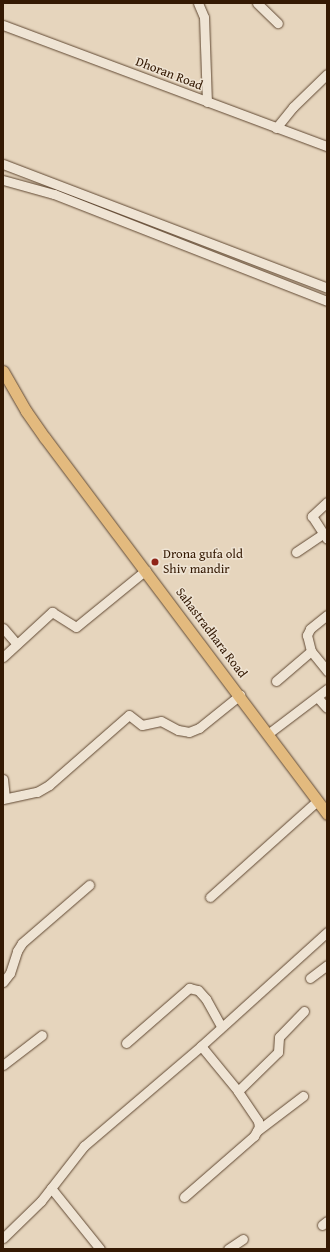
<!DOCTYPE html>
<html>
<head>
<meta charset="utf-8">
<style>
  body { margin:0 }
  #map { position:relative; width:330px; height:1252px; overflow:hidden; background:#e6d5bd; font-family:"Gentium Book Plus",serif }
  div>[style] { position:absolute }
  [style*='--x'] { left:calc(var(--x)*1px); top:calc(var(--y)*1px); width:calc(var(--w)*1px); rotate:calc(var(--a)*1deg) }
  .roads { filter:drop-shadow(0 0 1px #604832) drop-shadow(0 0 1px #604832) }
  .minor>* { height:9px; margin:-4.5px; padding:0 4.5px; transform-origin:4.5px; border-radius:4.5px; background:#efe4d4 }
  .major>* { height:11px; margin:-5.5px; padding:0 5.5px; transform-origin:5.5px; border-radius:5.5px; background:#e3ba7e }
  .dots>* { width:11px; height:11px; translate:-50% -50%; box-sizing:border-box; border:2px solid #efe4d4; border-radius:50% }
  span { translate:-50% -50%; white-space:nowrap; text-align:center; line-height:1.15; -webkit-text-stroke:3px #efe4d4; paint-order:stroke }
  .street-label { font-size:13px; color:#341903 }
  .poi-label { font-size:13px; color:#341903 }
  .left { translate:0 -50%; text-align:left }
  .frame { position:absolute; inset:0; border:4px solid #341903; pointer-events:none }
</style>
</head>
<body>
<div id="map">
  <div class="roads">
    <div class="minor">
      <i style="--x:198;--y:3;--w:15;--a:67"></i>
      <i style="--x:204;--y:17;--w:85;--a:88"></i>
      <i style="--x:257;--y:3;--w:29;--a:44"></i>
      <i style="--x:3;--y:25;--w:346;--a:20.5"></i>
      <i style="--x:276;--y:128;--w:27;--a:-51"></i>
      <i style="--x:293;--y:107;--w:47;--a:-44.1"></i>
      <i style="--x:3;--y:164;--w:347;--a:20.9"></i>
      <i style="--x:3;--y:180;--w:53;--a:15.4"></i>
      <i style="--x:54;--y:194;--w:293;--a:21.4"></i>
      <i style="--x:327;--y:502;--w:21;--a:137"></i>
      <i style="--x:312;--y:516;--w:27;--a:57"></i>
      <i style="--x:296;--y:552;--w:32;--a:-34"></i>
      <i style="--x:327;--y:615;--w:22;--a:141"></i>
      <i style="--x:310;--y:629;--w:7;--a:117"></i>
      <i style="--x:307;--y:635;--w:16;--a:76"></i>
      <i style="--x:311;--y:651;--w:26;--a:51"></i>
      <i style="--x:3;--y:628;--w:21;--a:49"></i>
      <i style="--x:3;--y:657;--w:67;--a:-42.6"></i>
      <i style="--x:52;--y:612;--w:28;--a:32"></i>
      <i style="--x:76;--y:627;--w:90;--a:-39.2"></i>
      <i style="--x:276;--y:681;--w:46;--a:-40.6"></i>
      <i style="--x:318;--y:698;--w:13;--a:48"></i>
      <i style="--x:269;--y:733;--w:73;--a:-37.2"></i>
      <i style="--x:3;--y:779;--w:19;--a:84"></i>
      <i style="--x:3;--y:799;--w:35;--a:-12"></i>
      <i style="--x:37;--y:792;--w:14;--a:-30"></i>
      <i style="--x:49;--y:785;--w:106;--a:-41.2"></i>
      <i style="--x:129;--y:715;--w:16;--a:38"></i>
      <i style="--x:142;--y:725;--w:19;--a:-12"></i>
      <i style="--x:161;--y:721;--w:19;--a:28"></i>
      <i style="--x:178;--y:730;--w:11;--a:10"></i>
      <i style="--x:189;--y:732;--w:11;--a:-22"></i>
      <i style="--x:199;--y:728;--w:53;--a:-38.8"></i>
      <i style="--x:210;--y:897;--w:144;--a:-41.9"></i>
      <i style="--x:310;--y:978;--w:21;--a:-37"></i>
      <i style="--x:3;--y:982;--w:11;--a:-52"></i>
      <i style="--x:10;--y:973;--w:23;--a:-72"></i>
      <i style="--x:17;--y:951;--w:9;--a:-58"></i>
      <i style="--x:22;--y:943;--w:89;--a:-40.9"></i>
      <i style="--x:126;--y:1043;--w:84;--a:-41.1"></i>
      <i style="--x:189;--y:988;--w:9;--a:13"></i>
      <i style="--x:198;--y:990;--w:12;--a:48"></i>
      <i style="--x:206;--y:999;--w:31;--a:61"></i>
      <i style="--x:3;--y:1065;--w:49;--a:-37.6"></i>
      <i style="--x:238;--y:1091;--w:56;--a:-44.3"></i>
      <i style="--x:278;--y:1052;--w:15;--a:-86"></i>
      <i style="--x:279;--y:1037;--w:36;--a:-46"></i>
      <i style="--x:257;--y:1131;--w:58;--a:-37.3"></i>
      <i style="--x:51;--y:1188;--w:78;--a:51.2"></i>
      <i style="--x:184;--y:1197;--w:93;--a:-41.1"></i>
      <i style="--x:254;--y:1136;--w:10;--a:-61"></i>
      <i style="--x:259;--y:1127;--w:6;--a:-99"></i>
      <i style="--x:258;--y:1121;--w:36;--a:-124"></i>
      <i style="--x:238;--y:1091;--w:58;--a:-129.4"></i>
      <i style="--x:322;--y:1225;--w:6;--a:-39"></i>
      <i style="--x:3;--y:1238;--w:53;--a:-44.2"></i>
      <i style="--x:41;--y:1201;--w:70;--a:-52"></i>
      <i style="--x:84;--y:1146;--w:154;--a:-40.5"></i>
      <i style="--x:201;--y:1046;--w:170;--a:-42.1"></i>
      <i style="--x:228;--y:1249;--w:18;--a:-34"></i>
    </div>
    <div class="major">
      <i style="--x:3;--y:371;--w:46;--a:60.1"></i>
      <i style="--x:26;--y:411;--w:33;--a:55"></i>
      <i style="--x:45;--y:438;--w:470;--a:53.1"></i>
    </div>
  </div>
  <div class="dots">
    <i style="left:155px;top:562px;background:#8f2418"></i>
  </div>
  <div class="street-label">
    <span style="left:169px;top:74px;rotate:21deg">Dhoran Road</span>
    <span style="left:211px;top:633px;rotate:53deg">Sahastradhara Road</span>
  </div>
  <div class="poi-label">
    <span class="left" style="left:163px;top:562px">Drona gufa old<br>Shiv mandir</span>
  </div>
  <div class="frame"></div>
</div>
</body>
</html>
